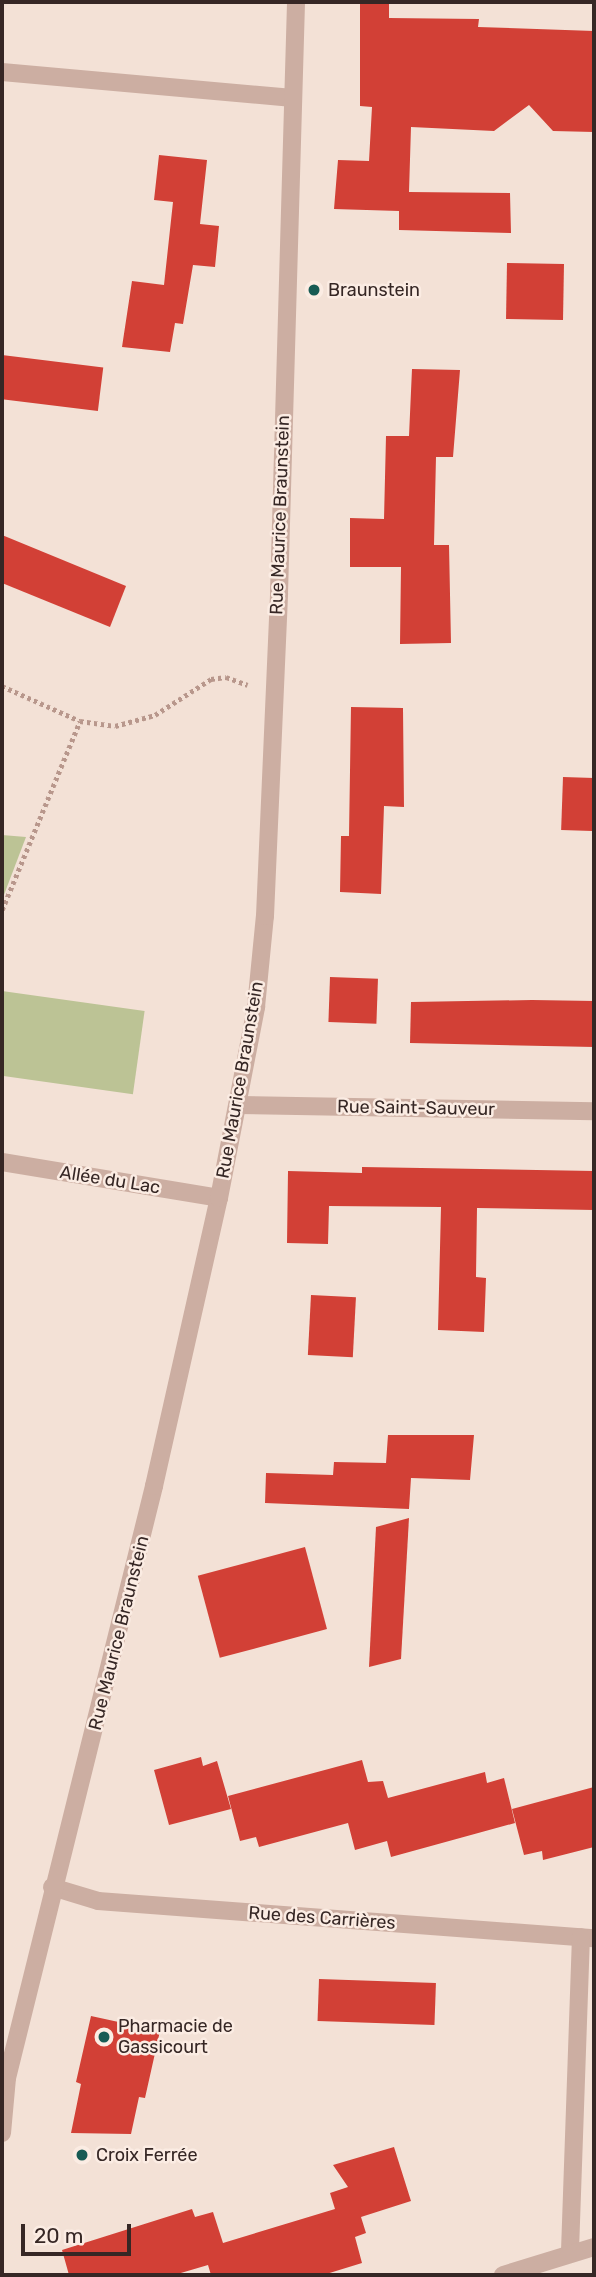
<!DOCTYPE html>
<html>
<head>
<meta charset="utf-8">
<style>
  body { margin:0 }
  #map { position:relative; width:596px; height:2277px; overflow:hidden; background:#f3e1d6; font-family:Rubik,sans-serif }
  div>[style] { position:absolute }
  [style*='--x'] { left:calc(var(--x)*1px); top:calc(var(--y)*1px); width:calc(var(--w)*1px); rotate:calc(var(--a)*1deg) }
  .green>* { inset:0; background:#bcc395; transform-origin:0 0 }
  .building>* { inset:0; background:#d24036; transform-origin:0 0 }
  .path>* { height:4.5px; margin-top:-2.25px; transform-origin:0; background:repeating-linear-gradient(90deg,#b8978c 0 3.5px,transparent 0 7px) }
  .lane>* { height:18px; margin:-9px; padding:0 9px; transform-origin:9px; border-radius:9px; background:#ccaea2 }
  .street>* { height:18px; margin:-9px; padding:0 9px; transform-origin:9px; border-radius:9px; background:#ccaea2 }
  .dots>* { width:19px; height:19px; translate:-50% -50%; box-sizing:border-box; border:4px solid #fbece3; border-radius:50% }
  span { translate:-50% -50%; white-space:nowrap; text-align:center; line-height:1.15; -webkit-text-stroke:5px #fbece3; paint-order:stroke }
  .poi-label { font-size:18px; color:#362725 }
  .left { translate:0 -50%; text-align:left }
  .street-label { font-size:18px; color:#362725 }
  .frame { position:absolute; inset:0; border:4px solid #362725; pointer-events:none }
  .scale { position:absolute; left:21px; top:2224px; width:110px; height:32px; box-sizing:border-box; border:4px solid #362725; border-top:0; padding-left:9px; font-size:21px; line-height:24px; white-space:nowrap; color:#362725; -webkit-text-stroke:5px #fbece3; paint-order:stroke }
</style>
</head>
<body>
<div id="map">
  <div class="green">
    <i style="clip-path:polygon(2px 835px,26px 837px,2px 900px)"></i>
    <i style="left:2px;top:991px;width:144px;height:84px;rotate:8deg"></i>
  </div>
  <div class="building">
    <i style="clip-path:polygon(360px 2px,389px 2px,389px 18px,479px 19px,478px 27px,594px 31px,594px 132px,553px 131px,529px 105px,494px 131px,411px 127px,409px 192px,510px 193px,511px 233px,399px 230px,399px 211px,334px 209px,338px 160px,369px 161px,372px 107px,360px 106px)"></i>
    <i style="clip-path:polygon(159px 155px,207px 160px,200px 224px,219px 226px,215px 267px,193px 265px,183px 324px,175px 323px,170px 352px,122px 347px,132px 281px,164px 285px,173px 202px,154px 200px)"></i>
    <i style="left:507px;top:263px;width:57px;height:56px;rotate:1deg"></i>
    <i style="left:2px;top:355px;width:102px;height:44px;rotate:7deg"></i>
    <i style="clip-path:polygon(412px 369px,460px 370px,453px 457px,436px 457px,434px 545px,449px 545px,451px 643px,400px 644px,401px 567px,350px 567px,350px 518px,384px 519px,386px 436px,409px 436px)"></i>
    <i style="clip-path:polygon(2px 535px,126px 586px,110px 627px,2px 583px)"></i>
    <i style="clip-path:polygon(351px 707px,403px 708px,404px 807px,384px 806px,381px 894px,340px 892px,341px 836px,349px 836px)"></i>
    <i style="left:563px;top:777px;width:31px;height:53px;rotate:2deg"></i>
    <i style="left:330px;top:977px;width:48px;height:45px;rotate:2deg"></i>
    <i style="clip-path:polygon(532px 1000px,594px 1001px,594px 1047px,410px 1043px,411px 1002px)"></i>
    <i style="clip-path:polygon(362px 1167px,594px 1171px,594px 1210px,477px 1208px,476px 1277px,486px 1278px,484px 1332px,438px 1330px,441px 1207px,329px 1206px,328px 1244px,287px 1243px,288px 1171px,362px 1173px)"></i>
    <i style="left:311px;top:1295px;width:45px;height:60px;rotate:3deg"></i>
    <i style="clip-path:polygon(388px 1435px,474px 1435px,470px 1480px,411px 1478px,409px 1509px,265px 1503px,266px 1473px,333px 1475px,334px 1462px,386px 1463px)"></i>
    <i style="clip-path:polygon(409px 1518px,401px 1659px,369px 1667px,376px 1527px)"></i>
    <i style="left:305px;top:1547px;width:85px;height:111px;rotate:75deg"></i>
    <i style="clip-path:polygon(201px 1757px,203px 1766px,217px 1761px,231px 1809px,169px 1825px,154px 1770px)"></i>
    <i style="clip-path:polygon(362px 1760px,368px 1782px,383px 1781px,388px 1798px,485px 1772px,487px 1783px,504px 1778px,515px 1823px,391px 1857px,387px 1841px,355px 1850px,348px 1823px,259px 1847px,256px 1837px,240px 1841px,228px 1796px)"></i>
    <i style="clip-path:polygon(594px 1787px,594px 1847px,543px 1860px,542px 1851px,524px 1855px,512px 1809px)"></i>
    <i style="left:319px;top:1979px;width:117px;height:42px;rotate:2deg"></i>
    <i style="clip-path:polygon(91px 2016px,160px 2031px,145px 2098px,139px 2097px,131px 2134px,71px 2133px,81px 2084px,76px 2082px)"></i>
    <i style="clip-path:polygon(394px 2147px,411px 2201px,361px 2217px,366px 2233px,355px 2237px,362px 2263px,323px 2275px,211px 2275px,208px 2265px,174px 2275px,69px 2275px,62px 2250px,192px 2209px,195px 2217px,213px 2212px,223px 2243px,335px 2209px,330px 2193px,348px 2187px,333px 2165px)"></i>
  </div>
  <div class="path">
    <i style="--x:2;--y:686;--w:85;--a:24.2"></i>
    <i style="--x:80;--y:721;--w:35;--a:8"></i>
    <i style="--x:115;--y:726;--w:41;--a:-15.4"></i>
    <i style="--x:155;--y:715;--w:67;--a:-32.7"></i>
    <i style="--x:211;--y:679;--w:15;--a:-8"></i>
    <i style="--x:226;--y:677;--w:23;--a:20"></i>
    <i style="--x:2;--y:910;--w:204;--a:-67.6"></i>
  </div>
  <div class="lane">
    <i style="--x:2;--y:72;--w:292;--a:5.1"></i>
  </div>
  <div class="street">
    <i style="--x:238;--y:1105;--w:356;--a:1"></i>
    <i style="--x:2;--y:1162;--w:220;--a:9.4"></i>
    <i style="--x:52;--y:1887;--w:48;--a:16.9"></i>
    <i style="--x:98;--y:1901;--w:497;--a:4.3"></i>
    <i style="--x:2;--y:2133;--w:55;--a:-84.8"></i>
    <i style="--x:7;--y:2078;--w:610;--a:-76.05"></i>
    <i style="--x:154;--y:1486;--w:295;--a:-77.3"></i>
    <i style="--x:219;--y:1198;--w:195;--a:-79"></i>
    <i style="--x:256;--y:1007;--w:91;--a:-84.4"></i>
    <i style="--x:265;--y:916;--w:323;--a:-87.5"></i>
    <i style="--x:279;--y:593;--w:591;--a:-88.35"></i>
    <i style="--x:570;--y:2251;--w:314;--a:-88"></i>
    <i style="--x:503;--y:2275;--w:95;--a:-17.1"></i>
  </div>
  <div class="dots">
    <i style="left:314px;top:290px;background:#175b54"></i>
    <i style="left:104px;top:2037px;background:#175b54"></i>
    <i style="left:82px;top:2155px;background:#175b54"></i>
  </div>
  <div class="poi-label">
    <span class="left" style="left:328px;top:290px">Braunstein</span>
    <span class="left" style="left:118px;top:2037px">Pharmacie de<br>Gassicourt</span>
    <span class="left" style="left:96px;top:2155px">Croix Ferrée</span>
  </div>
  <div class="street-label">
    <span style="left:280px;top:515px;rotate:-88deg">Rue Maurice Braunstein</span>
    <span style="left:240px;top:1080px;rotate:-80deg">Rue Maurice Braunstein</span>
    <span style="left:416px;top:1108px;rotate:1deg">Rue Saint-Sauveur</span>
    <span style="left:110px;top:1180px;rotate:9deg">Allée du Lac</span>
    <span style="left:119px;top:1633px;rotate:-76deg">Rue Maurice Braunstein</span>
    <span style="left:322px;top:1918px;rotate:4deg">Rue des Carrières</span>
  </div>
  <div class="frame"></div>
  <div class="scale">20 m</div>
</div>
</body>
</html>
